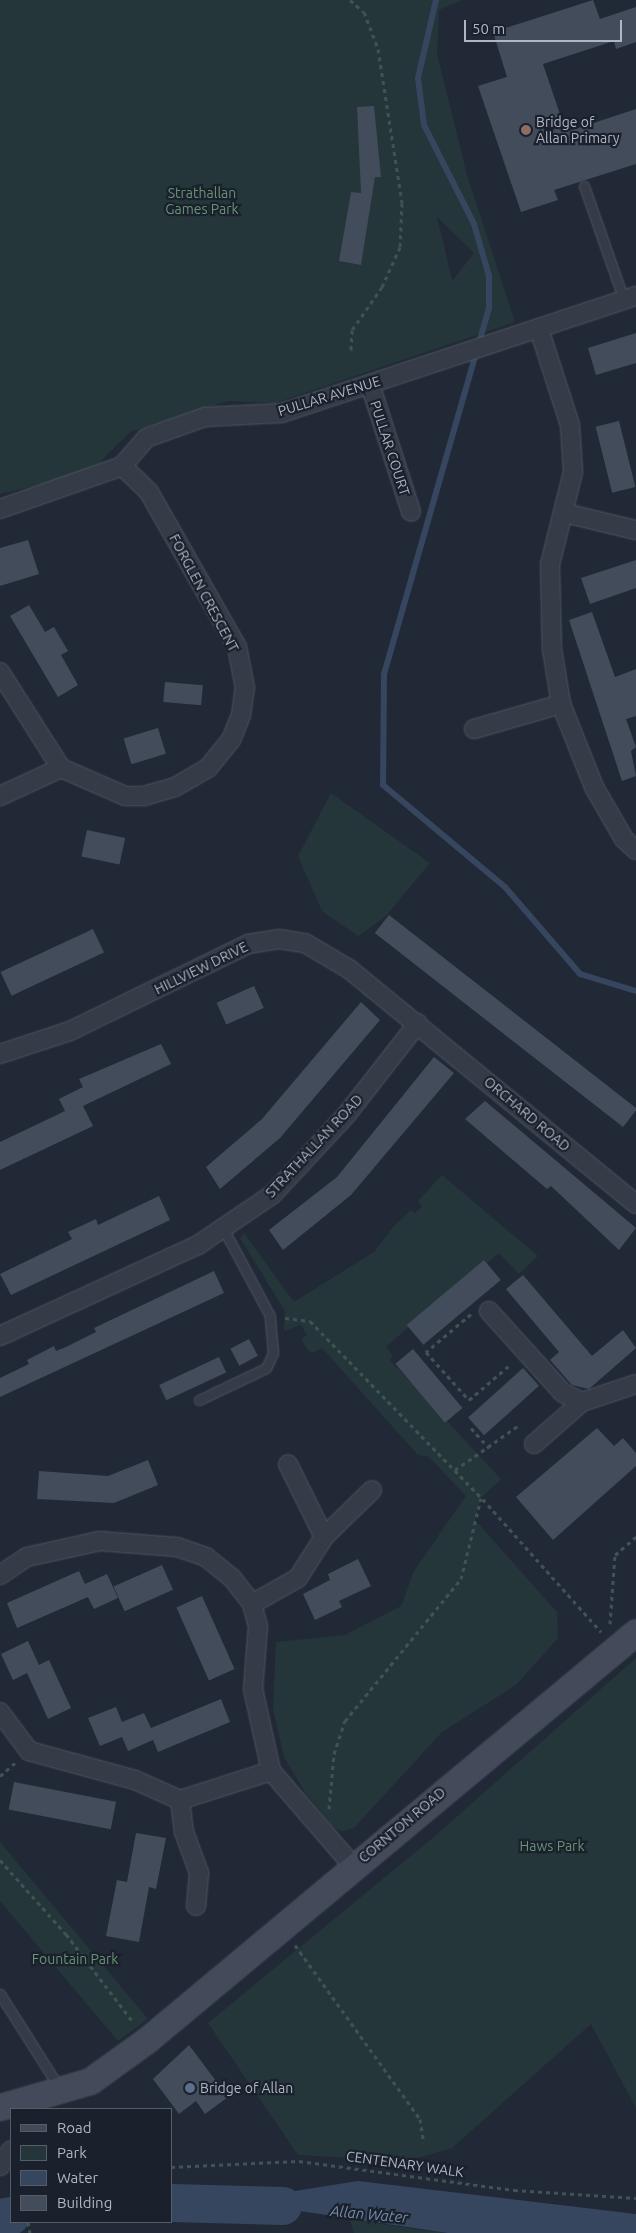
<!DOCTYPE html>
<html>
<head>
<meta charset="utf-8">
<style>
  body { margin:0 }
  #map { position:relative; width:636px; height:2233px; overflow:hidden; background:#212937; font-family:Ubuntu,sans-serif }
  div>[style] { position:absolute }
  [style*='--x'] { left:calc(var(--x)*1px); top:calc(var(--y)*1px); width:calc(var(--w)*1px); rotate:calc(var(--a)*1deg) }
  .green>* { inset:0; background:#243639 }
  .water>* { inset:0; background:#37465f }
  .stream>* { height:6px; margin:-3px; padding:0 3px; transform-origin:3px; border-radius:3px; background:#37465f }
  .river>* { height:38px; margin:-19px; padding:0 19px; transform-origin:19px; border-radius:19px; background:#37465f }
  .building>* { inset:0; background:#424c5b; transform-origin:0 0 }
  .path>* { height:3px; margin-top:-1.5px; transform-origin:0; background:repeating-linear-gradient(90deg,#415255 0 4px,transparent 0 8px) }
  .roads { filter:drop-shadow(0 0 1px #4f5662) drop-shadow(0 0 1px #4f5662) }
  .service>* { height:9px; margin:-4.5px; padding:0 4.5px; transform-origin:4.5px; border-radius:4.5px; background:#353c47 }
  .minor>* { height:18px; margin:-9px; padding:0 9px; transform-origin:9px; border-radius:9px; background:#353c47 }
  .secondary>* { height:25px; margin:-12.5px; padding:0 12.5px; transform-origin:12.5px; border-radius:12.5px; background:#434b5a }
  .dots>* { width:14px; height:14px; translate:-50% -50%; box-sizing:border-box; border:2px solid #1a212c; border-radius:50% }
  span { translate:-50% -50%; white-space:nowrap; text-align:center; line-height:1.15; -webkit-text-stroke:4.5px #1a212c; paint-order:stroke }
  .poi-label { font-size:14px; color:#afb6c4 }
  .left { translate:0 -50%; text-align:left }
  .park-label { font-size:14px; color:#689374 }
  .street-label { font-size:14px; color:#afb6c4 }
  .water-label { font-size:15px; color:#788cab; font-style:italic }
  .legend { position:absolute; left:10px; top:2108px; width:162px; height:115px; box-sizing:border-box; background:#1a212c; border:1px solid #565d69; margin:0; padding:6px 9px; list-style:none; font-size:15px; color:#afb6c4 }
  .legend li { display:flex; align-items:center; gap:10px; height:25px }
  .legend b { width:25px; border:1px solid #565d69 }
  .scale { position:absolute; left:464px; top:20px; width:158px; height:22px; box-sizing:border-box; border:2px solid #afb6c4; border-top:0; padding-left:6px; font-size:15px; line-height:18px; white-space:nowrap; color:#afb6c4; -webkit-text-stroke:4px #1a212c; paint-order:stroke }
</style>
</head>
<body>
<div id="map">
  <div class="green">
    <i style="clip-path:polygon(evenodd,0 0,462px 0,439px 10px,437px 54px,467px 175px,515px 322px,275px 403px,227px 401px,130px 432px,89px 473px,0 494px,0 0,437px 217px,474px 253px,453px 280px,452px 279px,437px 217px)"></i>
    <i style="clip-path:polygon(331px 793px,430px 863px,385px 917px,358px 936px,322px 911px,298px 856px)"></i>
    <i style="clip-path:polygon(442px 1175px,538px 1256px,519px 1274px,499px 1253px,487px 1263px,484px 1260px,386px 1347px,393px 1356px,390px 1360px,501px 1479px,481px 1498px,475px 1520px,557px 1612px,558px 1638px,516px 1685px,442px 1732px,354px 1828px,343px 1831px,335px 1829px,306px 1794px,284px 1757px,273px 1709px,276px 1642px,345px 1635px,401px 1606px,414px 1571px,466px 1496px,429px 1457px,418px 1455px,322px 1348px,312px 1353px,308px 1350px,301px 1339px,307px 1335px,301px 1325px,284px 1331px,285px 1311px,240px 1238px,244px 1233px,294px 1302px,374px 1252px,394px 1226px,411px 1210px,415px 1213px,422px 1207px,418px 1201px)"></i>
    <i style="clip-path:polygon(636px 1658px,636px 2108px,591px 2024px,452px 2148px,406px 2161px,298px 2155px,208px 2023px,435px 1836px)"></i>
    <i style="clip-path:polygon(0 1842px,148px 2019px,118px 2041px,0 1901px)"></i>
    <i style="clip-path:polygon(350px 2219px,414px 2229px,448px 2233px,354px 2233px)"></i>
  </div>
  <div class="water">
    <i style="clip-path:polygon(358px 2181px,636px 2214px,636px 2233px,448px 2233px,232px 2201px)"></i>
  </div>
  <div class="stream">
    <i style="--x:436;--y:0;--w:80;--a:103"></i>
    <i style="--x:418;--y:78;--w:47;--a:82.7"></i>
    <i style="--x:424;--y:125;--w:111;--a:63.2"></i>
    <i style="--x:474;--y:224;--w:54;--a:73.9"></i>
    <i style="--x:489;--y:276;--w:32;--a:90"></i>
    <i style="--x:489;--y:308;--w:382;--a:106"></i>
    <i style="--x:384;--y:675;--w:110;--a:90.5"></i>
    <i style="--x:383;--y:785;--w:159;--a:39.9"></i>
    <i style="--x:505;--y:887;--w:115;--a:49.2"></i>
    <i style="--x:580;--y:974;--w:59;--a:16.9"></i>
  </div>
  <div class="river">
    <i style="--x:171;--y:2203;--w:112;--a:1.5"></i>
    <i style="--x:0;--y:2218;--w:11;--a:-10"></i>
  </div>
  <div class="building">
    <i style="clip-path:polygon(593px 0,600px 19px,636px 7px,636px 42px,616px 49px,614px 41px,543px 64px,566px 132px,636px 109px,636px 164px,554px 190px,558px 200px,521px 212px,478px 86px,507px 77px,493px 32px)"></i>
    <i style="clip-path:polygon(374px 106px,381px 177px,375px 177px,361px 265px,339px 261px,351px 192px,361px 193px,357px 107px)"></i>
    <i style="clip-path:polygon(636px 333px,636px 363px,596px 375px,588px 348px)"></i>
    <i style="left:619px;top:421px;width:68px;height:24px;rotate:76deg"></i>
    <i style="clip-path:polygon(28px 540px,39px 574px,0 586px,0 548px)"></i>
    <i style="clip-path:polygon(636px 560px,636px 588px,590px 604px,581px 578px)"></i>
    <i style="clip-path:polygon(29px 605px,45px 632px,54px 627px,68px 651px,61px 655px,78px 685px,58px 697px,10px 616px)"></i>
    <i style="clip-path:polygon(592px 612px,615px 677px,636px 669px,636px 716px,626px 719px,636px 747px,631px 751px,636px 776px,622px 781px,569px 620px)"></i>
    <i style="left:165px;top:682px;width:38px;height:20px;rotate:5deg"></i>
    <i style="left:158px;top:728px;width:27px;height:36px;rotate:73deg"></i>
    <i style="left:87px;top:830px;width:39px;height:27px;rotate:12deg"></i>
    <i style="left:389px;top:915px;width:315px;height:23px;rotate:38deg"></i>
    <i style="left:93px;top:929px;width:26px;height:102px;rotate:65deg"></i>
    <i style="left:254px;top:986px;width:24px;height:41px;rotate:66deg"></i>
    <i style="clip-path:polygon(361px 1002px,380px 1020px,280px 1138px,220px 1189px,206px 1167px,262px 1119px)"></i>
    <i style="clip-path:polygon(161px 1044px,171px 1064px,83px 1106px,93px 1126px,0 1170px,0 1142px,65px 1111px,59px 1099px,83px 1087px,79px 1079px)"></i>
    <i style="clip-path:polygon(434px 1057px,454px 1073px,351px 1195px,283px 1250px,269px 1230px,337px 1177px)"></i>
    <i style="clip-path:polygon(485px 1101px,636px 1228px,619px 1250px,551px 1186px,547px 1189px,465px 1119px)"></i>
    <i style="clip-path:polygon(159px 1196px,170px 1220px,11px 1295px,0 1274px,72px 1239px,68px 1232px,96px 1219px,98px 1225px)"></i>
    <i style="left:484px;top:1260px;width:26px;height:101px;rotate:50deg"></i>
    <i style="clip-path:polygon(214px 1271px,224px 1293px,0 1397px,0 1378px,29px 1364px,27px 1360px,54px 1346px,56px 1351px,66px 1347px,96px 1332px,94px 1328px)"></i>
    <i style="clip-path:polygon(523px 1275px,592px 1356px,623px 1330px,636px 1348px,589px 1389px,572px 1385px,550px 1360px,559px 1352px,506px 1289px)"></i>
    <i style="left:249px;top:1339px;width:19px;height:21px;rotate:62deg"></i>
    <i style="left:413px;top:1349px;width:77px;height:23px;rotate:50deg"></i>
    <i style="left:219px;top:1357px;width:17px;height:66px;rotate:65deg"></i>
    <i style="left:523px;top:1368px;width:24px;height:74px;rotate:48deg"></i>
    <i style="clip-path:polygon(597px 1428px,614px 1446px,623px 1438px,636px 1453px,636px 1466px,553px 1540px,516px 1497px)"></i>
    <i style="clip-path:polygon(148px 1460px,158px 1485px,114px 1503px,37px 1499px,39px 1471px,108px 1476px)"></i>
    <i style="clip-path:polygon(358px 1559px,371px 1586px,339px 1601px,342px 1607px,315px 1620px,303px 1594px,330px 1580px,328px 1574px)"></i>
    <i style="left:162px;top:1565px;width:27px;height:53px;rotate:66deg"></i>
    <i style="clip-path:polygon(79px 1571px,85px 1584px,107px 1574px,118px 1598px,94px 1609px,88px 1597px,17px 1628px,7px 1603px)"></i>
    <i style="left:202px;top:1596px;width:80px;height:28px;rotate:66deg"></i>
    <i style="clip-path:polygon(28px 1641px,39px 1665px,49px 1660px,71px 1708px,48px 1719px,27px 1673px,13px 1680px,1px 1654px)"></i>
    <i style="clip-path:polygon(221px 1699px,230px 1722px,158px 1752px,153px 1740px,128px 1751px,122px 1737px,100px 1746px,88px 1718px,116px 1707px,122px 1722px,144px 1713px,151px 1728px)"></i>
    <i style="left:14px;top:1782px;width:104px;height:28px;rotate:11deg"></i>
    <i style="clip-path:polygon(136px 1833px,166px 1838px,156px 1889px,149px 1887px,139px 1942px,106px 1936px,117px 1880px,127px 1882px)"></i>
    <i style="clip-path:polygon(189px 2045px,228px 2097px,205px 2114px,196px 2101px,179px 2114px,153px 2079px)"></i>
  </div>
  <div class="path">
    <i style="--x:350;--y:0;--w:18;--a:41"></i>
    <i style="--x:364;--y:12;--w:40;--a:69"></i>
    <i style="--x:378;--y:49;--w:156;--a:81.1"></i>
    <i style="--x:402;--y:203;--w:44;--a:92.6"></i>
    <i style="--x:400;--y:247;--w:44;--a:114.2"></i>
    <i style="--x:382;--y:287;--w:52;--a:124.9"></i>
    <i style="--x:352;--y:330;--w:21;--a:93"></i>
    <i style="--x:471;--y:1314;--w:59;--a:139.8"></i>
    <i style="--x:426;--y:1352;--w:64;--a:48.1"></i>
    <i style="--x:469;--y:1400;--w:55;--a:-40.6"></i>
    <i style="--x:285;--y:1318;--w:25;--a:7"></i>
    <i style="--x:310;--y:1321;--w:256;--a:45.9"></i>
    <i style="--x:488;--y:1505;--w:170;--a:48.3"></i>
    <i style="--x:471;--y:1428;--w:27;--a:48"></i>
    <i style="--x:455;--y:1470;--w:78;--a:-35.1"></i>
    <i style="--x:610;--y:1624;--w:69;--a:-85.9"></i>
    <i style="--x:615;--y:1555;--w:28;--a:-41"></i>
    <i style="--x:0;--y:1776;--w:21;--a:-41"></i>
    <i style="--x:329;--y:1809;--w:55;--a:-84.8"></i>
    <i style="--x:334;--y:1754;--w:35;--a:-72"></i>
    <i style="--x:345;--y:1721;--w:183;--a:-50.8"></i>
    <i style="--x:461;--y:1579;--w:83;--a:-76.1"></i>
    <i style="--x:0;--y:1860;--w:99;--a:48.3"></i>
    <i style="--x:66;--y:1934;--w:111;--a:52.7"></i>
    <i style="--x:295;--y:1945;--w:214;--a:54.3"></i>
    <i style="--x:420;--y:2119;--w:24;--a:81"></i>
    <i style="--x:171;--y:2167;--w:128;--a:-2.7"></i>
    <i style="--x:299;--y:2161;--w:217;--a:7.7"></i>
    <i style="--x:514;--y:2190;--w:122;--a:3.8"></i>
    <i style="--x:28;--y:2222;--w:11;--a:80"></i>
  </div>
  <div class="roads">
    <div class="service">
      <i style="--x:584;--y:186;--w:121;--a:70.7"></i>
      <i style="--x:199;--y:1400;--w:74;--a:-25.5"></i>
      <i style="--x:266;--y:1368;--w:17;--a:-65"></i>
      <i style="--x:273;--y:1353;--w:37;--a:-95"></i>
      <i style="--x:270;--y:1316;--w:100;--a:-118.1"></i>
      <i style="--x:0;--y:1994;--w:112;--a:57.7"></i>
    </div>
    <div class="minor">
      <i style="--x:539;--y:329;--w:101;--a:72.1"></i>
      <i style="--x:570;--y:425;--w:47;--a:86.3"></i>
      <i style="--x:573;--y:472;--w:95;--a:104"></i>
      <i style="--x:550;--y:564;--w:85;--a:88.7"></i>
      <i style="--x:552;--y:649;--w:56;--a:80.7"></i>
      <i style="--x:561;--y:704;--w:89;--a:68.3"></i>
      <i style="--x:594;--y:787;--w:60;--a:60"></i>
      <i style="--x:624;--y:839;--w:16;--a:43"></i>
      <i style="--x:370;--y:384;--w:134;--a:72.2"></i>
      <i style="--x:0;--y:509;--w:129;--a:-19.4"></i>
      <i style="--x:122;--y:466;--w:37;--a:-49"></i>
      <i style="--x:146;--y:438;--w:63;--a:-19.6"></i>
      <i style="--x:205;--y:417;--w:77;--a:-3"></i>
      <i style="--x:282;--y:413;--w:373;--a:-18.3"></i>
      <i style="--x:565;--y:513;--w:73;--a:13.5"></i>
      <i style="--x:0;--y:672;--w:114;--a:57.6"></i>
      <i style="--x:474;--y:729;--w:91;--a:-16"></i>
      <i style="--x:0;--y:796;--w:67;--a:-24.7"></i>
      <i style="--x:61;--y:768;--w:70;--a:23.6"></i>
      <i style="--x:125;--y:796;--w:19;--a:0"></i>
      <i style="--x:144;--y:796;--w:32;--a:-16"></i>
      <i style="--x:175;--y:787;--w:38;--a:-30"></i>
      <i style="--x:208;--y:768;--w:36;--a:-51"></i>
      <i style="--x:231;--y:740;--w:27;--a:-68"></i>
      <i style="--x:241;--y:715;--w:27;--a:-82"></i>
      <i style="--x:245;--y:688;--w:42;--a:-101"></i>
      <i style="--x:237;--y:647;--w:178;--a:-119.6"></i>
      <i style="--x:149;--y:492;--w:37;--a:-136"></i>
      <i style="--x:0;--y:1054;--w:74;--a:-18.2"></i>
      <i style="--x:70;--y:1031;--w:198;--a:-26"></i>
      <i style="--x:248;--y:944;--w:31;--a:-9"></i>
      <i style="--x:279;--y:939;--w:26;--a:9"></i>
      <i style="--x:305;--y:943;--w:51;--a:30.6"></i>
      <i style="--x:349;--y:969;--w:371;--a:39.3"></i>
      <i style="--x:489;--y:1311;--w:110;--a:47.9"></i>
      <i style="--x:563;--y:1393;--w:21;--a:25"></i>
      <i style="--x:582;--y:1402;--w:57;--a:-18.4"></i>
      <i style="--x:0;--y:1336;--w:218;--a:-24.7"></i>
      <i style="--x:198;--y:1245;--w:91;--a:-34.2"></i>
      <i style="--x:273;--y:1194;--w:109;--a:-47.2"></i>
      <i style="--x:347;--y:1114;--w:115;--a:-52"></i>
      <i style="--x:534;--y:1444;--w:64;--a:-41.2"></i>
      <i style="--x:324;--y:1537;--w:67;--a:-44.4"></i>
      <i style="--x:0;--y:1575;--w:32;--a:-34"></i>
      <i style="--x:27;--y:1557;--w:75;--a:-12.4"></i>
      <i style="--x:100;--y:1541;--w:77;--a:4.5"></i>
      <i style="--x:177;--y:1547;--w:31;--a:19"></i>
      <i style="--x:206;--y:1557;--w:33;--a:39"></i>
      <i style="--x:232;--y:1578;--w:33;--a:52"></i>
      <i style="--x:252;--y:1604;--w:23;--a:75"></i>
      <i style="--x:258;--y:1626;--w:63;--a:94.5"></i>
      <i style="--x:253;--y:1689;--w:84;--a:77.6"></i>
      <i style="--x:271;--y:1771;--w:125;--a:49.2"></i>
      <i style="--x:252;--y:1604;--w:53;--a:-29.5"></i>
      <i style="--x:298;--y:1578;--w:49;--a:-57.6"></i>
      <i style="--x:324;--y:1537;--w:81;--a:-116.3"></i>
      <i style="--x:0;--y:1712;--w:49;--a:53.4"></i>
      <i style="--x:29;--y:1751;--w:110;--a:15.3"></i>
      <i style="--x:135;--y:1780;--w:49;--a:24"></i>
      <i style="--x:180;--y:1800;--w:96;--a:-17.7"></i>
      <i style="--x:180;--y:1800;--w:32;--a:83"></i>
      <i style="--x:184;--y:1832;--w:44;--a:69.9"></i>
      <i style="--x:199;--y:1873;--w:33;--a:95"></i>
      <i style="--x:0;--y:2166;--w:19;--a:-55"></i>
    </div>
    <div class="secondary">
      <i style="--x:0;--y:2107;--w:94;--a:-16.1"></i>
      <i style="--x:90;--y:2081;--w:70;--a:-35.7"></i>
      <i style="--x:147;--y:2040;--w:637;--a:-39.84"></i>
    </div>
  </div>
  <div class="dots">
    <i style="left:526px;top:130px;background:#8d6e63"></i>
    <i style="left:190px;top:2088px;background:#5c6f8a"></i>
  </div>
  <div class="poi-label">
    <span class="left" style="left:536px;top:130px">Bridge of<br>Allan Primary</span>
    <span class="left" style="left:200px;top:2088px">Bridge of Allan</span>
  </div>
  <div class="park-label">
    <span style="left:202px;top:201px">Strathallan<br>Games Park</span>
    <span style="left:552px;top:1846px">Haws Park</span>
    <span style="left:75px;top:1959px">Fountain Park</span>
  </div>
  <div class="street-label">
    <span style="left:329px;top:396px;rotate:-17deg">PULLAR AVENUE</span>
    <span style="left:390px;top:448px;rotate:72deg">PULLAR COURT</span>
    <span style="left:204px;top:593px;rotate:62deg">FORGLEN CRESCENT</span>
    <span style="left:201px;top:968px;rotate:-26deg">HILLVIEW DRIVE</span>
    <span style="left:527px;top:1114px;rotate:40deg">ORCHARD ROAD</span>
    <span style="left:314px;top:1146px;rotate:-47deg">STRATHALLAN ROAD</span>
    <span style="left:402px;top:1825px;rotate:-40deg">CORNTON ROAD</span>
    <span style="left:405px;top:2164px;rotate:8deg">CENTENARY WALK</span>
  </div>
  <div class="water-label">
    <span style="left:369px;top:2214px;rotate:5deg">Allan Water</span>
  </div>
  <ul class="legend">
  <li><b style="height:6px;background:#434b5a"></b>Road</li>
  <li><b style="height:14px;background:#243639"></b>Park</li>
  <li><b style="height:14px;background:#37465f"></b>Water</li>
  <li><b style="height:14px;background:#424c5b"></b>Building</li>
  </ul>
  <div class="scale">50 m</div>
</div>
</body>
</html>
